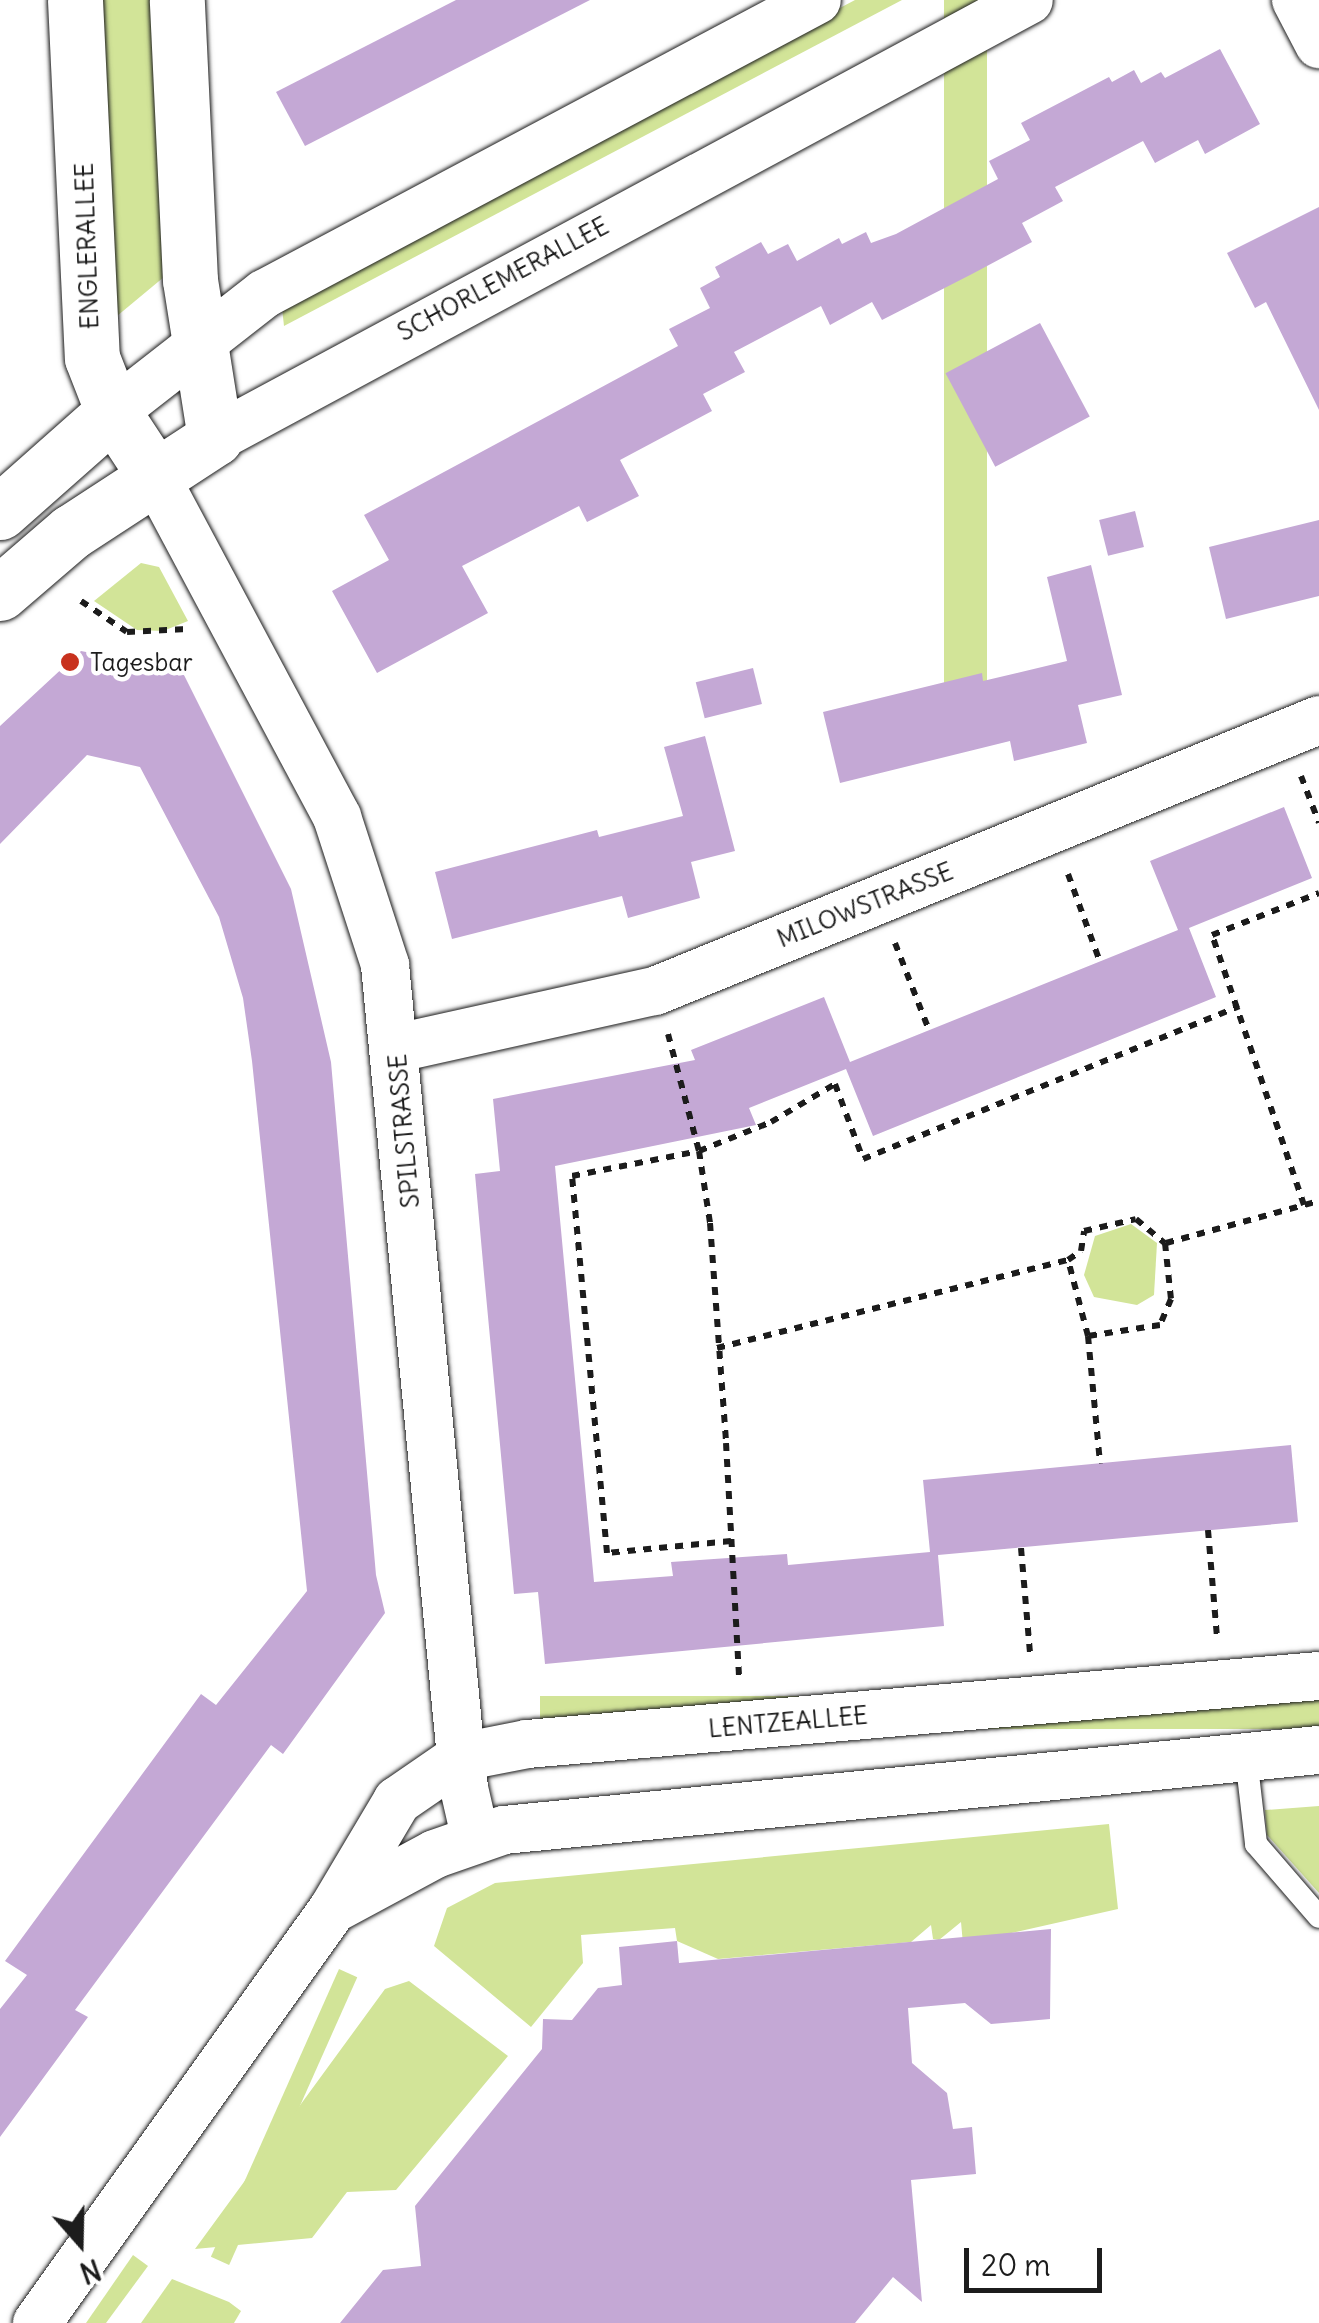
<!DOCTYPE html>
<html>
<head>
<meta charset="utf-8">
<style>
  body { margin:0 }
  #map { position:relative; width:1319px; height:2323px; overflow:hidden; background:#fff; font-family:Delius,sans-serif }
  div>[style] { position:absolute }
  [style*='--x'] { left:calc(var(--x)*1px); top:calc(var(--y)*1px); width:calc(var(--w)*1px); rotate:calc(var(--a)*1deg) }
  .green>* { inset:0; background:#d2e498; transform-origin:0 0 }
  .building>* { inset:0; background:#c4a8d5; transform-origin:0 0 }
  .path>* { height:6px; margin-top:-3px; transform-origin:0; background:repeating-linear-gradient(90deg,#1c1c1c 0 8px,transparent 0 16px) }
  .roads { filter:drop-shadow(0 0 2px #1c1c1c) drop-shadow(0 0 2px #1c1c1c) }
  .lane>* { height:22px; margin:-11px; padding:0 11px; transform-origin:11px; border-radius:11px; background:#fff }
  .street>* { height:48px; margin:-24px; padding:0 24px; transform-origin:24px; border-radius:24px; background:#fff }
  .secondary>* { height:55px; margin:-27.5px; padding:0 27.5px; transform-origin:27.5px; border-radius:27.5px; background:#fff }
  .dots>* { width:28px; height:28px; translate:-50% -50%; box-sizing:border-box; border:5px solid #fff; border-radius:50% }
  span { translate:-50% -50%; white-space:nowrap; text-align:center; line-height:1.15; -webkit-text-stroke:9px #fff; paint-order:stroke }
  .street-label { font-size:25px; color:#1c1c1c }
  .poi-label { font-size:25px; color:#1c1c1c }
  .left { translate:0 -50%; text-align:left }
  .north { position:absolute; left:30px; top:2193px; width:100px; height:100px; -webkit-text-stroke:8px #fff; paint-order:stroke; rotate:160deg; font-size:28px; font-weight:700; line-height:40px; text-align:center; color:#1c1c1c }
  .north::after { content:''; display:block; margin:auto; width:35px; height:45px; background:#1c1c1c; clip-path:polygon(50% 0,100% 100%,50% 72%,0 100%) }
  .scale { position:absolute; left:964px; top:2248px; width:138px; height:45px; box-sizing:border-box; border:5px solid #1c1c1c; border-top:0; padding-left:12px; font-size:30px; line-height:35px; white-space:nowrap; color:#1c1c1c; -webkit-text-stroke:8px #fff; paint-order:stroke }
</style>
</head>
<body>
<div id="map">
  <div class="green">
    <i style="clip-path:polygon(94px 0,156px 0,170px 272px,111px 321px)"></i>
    <i style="clip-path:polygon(855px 0,902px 0,284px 326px,282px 308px,377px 253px)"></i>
    <i style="left:944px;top:0;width:43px;height:743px"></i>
    <i style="clip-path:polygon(141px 563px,159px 567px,188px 621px,163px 631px,137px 630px,94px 601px)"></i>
    <i style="clip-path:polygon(1131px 1224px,1157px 1243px,1154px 1295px,1137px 1305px,1094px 1297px,1084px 1275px,1095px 1236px)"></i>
    <i style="left:1319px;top:1696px;width:33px;height:779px;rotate:90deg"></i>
    <i style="clip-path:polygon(1319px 1806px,1319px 1893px,1267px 1835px,1265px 1810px)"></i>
    <i style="clip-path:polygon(1109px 1824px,1118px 1909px,963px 1944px,961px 1922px,939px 1940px,933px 1939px,931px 1925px,911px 1942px,718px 1959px,677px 1941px,675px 1928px,581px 1935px,583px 1963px,531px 2027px,434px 1946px,447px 1908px,495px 1883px)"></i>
    <i style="left:339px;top:1969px;width:20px;height:315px;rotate:24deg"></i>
    <i style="clip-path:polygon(409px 1981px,508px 2056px,396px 2190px,347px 2192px,312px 2238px,195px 2249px,385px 1989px)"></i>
    <i style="clip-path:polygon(133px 2255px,148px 2266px,106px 2323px,86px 2323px)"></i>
    <i style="clip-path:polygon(172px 2279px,229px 2302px,241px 2311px,234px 2323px,141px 2323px)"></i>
  </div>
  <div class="building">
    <i style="clip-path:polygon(456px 0,590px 0,305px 146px,276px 92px)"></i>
    <i style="clip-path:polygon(1220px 49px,1260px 124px,1205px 154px,1198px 140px,1155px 163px,1143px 141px,1055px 187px,1063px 201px,1022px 223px,1032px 242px,972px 274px,882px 320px,872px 302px,830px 325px,821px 306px,734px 352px,745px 372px,703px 394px,712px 411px,620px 460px,639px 496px,587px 522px,579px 506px,462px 566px,488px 613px,377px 673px,332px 591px,389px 560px,364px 515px,678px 346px,669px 329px,710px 308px,700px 288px,720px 277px,715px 267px,761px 242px,768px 254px,788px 244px,797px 261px,839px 238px,842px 244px,866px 232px,871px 243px,896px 234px,998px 179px,989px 161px,1030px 140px,1021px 123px,1109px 77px,1112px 82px,1134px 70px,1141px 83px,1161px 72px,1165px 78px)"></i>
    <i style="clip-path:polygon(1319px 207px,1319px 410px,1266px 302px,1255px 308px,1227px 253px)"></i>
    <i style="left:1040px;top:323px;width:106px;height:107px;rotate:62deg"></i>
    <i style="left:1135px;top:511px;width:37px;height:37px;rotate:76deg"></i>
    <i style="clip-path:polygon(1319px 520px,1319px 596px,1226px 619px,1209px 547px)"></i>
    <i style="clip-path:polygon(1091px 565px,1122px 695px,1078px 705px,1087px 743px,1014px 761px,1010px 741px,840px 783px,823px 712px,982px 673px,983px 681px,1067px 661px,1047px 577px)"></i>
    <i style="clip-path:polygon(81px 651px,182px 671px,291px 889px,331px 1062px,376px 1575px,385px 1613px,283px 1754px,271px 1745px,75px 2010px,88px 2017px,0 2137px,0 2009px,27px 1975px,5px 1961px,201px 1694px,216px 1705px,307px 1591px,252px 1061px,243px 998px,219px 917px,140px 767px,87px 755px,0 844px,0 726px)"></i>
    <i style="left:753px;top:668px;width:37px;height:59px;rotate:76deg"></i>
    <i style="clip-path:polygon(705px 736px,735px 851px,691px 862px,700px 898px,628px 918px,622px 896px,452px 939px,435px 872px,597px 830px,599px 837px,683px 816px,664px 747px)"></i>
    <i style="clip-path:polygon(1284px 807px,1312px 878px,1189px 928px,1216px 997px,873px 1136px,846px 1069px,749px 1108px,756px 1125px,555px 1166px,594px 1582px,673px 1576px,671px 1562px,787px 1554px,788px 1565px,930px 1552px,923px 1480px,1291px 1445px,1298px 1522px,938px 1555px,944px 1626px,545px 1664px,538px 1592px,514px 1594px,484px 1274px,475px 1174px,500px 1171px,493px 1099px,695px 1060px,691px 1050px,824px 997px,850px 1062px,1178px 930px,1150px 861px)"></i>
    <i style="clip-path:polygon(1051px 1929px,1050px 2019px,991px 2024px,965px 2003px,908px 2008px,912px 2063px,947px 2093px,953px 2129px,972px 2127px,976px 2174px,911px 2180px,922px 2302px,893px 2277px,855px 2323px,340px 2323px,383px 2270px,421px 2266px,415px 2206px,542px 2049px,543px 2019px,572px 2020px,598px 1988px,622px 1985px,619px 1947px,677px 1941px,679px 1963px)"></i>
  </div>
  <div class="path">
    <i style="--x:81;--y:601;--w:55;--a:34"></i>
    <i style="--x:127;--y:632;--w:60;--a:-2.9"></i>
    <i style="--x:1301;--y:776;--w:50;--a:69"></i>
    <i style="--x:1068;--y:874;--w:94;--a:70"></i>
    <i style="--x:895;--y:943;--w:93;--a:68.7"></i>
    <i style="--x:668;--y:1034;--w:121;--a:75.2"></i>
    <i style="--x:699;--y:1151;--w:78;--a:-21.9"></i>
    <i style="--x:771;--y:1122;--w:74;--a:-30.7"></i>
    <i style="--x:835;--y:1084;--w:80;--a:69.5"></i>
    <i style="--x:863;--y:1159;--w:406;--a:-22.1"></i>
    <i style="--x:1304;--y:1205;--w:285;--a:-108.8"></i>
    <i style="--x:1212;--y:935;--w:115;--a:-21.4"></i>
    <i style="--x:1136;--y:1219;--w:38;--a:40"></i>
    <i style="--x:1165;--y:1243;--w:56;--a:83.9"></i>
    <i style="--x:1171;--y:1299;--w:28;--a:113"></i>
    <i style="--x:1160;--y:1325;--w:73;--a:171.3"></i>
    <i style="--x:1088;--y:1336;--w:79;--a:-104.7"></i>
    <i style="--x:1068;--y:1260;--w:16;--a:-35"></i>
    <i style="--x:1081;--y:1251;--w:20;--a:-81"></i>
    <i style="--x:1084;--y:1231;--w:53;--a:-13"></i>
    <i style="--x:1166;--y:1243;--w:159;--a:-15.4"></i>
    <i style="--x:1088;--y:1336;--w:128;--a:84.6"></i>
    <i style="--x:717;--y:1348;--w:362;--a:-14.1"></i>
    <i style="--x:1208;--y:1530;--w:107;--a:85.2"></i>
    <i style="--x:731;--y:1541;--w:125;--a:174.5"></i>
    <i style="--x:607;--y:1553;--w:379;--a:-95.3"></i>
    <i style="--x:572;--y:1176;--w:129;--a:-11.1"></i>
    <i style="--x:699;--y:1151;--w:73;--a:81.3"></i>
    <i style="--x:710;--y:1223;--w:221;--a:85.8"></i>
    <i style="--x:726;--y:1443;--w:236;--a:86.8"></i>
    <i style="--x:1021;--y:1548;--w:105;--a:85.1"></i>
  </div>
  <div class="roads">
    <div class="lane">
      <i style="--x:1246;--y:1757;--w:88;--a:83.4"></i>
      <i style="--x:1256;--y:1844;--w:96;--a:49.2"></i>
    </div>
    <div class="street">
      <i style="--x:1296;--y:0;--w:50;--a:62.4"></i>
      <i style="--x:113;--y:412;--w:192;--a:-38"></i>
      <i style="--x:264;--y:294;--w:626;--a:-28"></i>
      <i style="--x:215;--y:438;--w:924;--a:-28.28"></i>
      <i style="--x:155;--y:476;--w:387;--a:61.9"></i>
      <i style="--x:337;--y:817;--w:156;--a:72"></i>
      <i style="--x:385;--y:965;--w:827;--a:84.52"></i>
      <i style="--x:464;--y:1788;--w:49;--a:77.1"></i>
      <i style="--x:397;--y:1048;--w:264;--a:-12.5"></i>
      <i style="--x:655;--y:991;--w:717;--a:-22.2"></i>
      <i style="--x:333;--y:1909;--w:116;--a:-28.3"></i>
      <i style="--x:435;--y:1854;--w:73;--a:-19.2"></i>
      <i style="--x:504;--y:1830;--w:819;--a:-5.61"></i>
      <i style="--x:37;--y:2323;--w:509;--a:-54.44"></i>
      <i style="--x:333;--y:1909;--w:126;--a:-59.3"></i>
      <i style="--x:397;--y:1801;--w:78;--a:-34.5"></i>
      <i style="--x:461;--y:1757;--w:67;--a:-11.1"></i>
      <i style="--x:527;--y:1744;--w:795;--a:-4.91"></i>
    </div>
    <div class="secondary">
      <i style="--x:75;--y:0;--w:358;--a:87.3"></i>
      <i style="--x:92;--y:358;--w:58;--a:68.7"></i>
      <i style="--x:113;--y:412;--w:77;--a:56.7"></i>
      <i style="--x:0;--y:512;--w:151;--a:-41.5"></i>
      <i style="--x:0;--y:593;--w:94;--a:-40.7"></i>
      <i style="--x:71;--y:532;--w:172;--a:-33.1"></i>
      <i style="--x:215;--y:438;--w:160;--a:-99"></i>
      <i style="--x:190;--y:280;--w:280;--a:-92.7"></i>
    </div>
  </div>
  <div class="dots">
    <i style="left:70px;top:662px;background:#c8321e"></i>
  </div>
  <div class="street-label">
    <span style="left:87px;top:246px;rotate:-92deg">ENGLERALLEE</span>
    <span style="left:503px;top:279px;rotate:-28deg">SCHORLEMERALLEE</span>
    <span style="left:865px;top:905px;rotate:-22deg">MILOWSTRASSE</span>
    <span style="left:404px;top:1131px;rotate:-95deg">SPILSTRASSE</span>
    <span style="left:788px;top:1722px;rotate:-5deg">LENTZEALLEE</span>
  </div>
  <div class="poi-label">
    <span class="left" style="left:90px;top:662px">Tagesbar</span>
  </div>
  <div class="north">N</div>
  <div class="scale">20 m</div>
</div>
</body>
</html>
